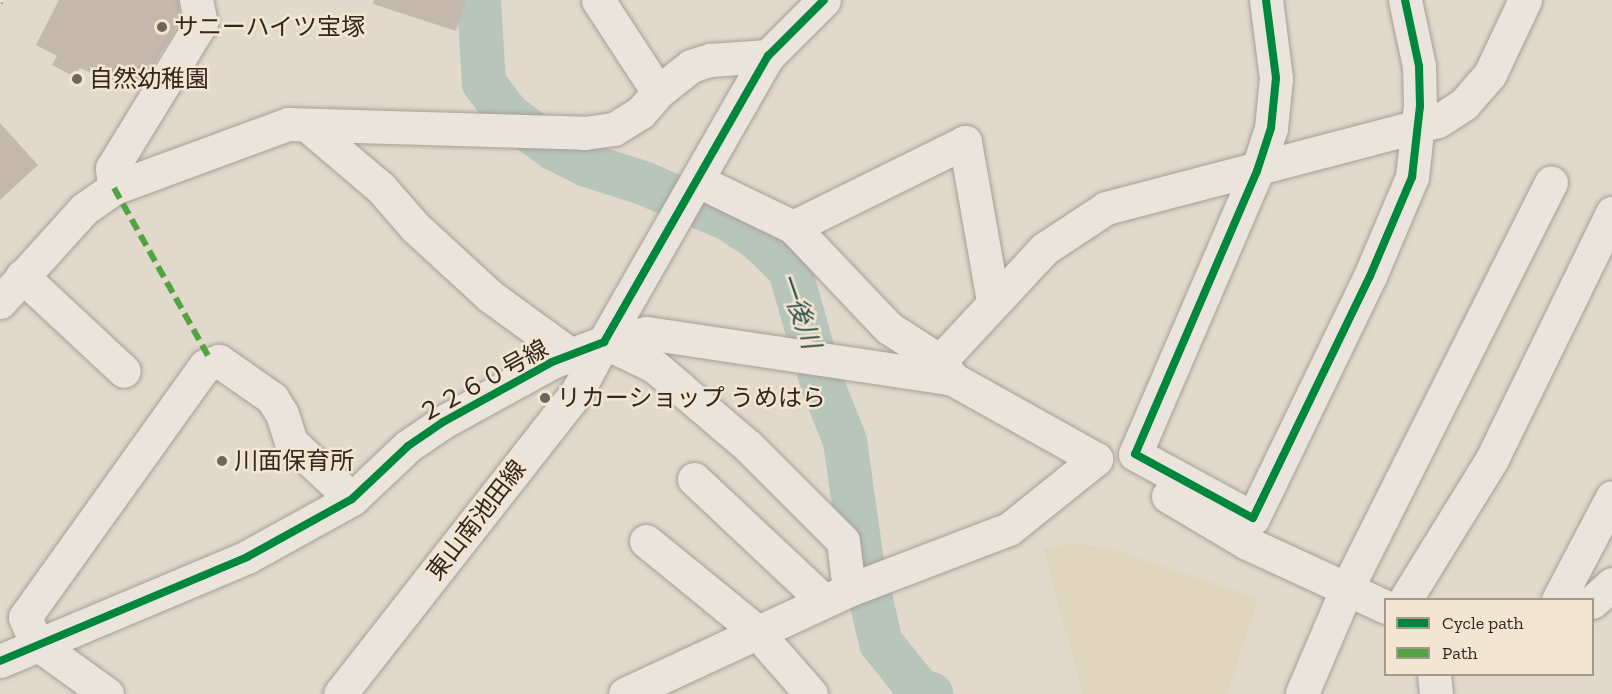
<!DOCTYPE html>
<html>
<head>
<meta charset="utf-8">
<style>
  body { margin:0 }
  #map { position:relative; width:1612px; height:694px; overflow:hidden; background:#e1d9cc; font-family:"Zilla Slab","Noto Sans JP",serif }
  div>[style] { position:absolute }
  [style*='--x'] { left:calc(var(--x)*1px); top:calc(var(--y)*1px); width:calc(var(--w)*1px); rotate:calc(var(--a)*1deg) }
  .farmland>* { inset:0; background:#e0d5bd }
  .river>* { height:44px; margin:-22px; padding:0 22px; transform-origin:22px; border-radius:22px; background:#b7c5ba }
  .building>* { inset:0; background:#c4b7ad }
  .roads { filter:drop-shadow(0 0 2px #a69e95) drop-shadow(0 0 2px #a69e95) }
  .minor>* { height:33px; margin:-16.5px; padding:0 16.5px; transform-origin:16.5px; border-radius:16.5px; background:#eae4dc }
  .rail>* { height:7px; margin-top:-3.5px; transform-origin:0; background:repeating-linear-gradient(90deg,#f2e5d2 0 14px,#a8a39d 0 28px); box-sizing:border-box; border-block:2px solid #a8a39d }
  .quiet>* { height:6px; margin-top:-3px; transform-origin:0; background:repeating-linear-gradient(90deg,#52a341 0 12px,transparent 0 18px) }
  .cycleway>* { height:8px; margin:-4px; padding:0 4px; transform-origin:4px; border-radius:4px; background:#00873e }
  .dots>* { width:16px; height:16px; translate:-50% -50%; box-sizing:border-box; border:3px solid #f2e5d2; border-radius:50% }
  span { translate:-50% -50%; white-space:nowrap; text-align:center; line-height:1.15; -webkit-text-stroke:5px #f2e5d2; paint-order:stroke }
  .poi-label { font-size:24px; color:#33261e }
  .left { translate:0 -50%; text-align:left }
  .street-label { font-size:24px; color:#33261e }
  .water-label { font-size:26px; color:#2f524c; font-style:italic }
  .legend { position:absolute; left:1384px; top:598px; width:210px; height:78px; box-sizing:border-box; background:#f2e5d2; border:2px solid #a6998a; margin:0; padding:8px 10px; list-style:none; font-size:18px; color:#33261e }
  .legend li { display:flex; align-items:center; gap:12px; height:30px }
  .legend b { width:30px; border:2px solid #a6998a }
</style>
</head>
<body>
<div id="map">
  <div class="farmland">
    <i style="clip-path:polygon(1073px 543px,1112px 549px,1258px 598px,1227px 694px,1083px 694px,1043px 548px)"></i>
  </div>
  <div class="river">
    <i style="--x:479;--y:0;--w:83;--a:86.6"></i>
    <i style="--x:484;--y:83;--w:39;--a:53"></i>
    <i style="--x:507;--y:114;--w:57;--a:36.5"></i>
    <i style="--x:553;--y:148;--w:38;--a:27"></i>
    <i style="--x:587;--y:165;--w:59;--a:17.8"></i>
    <i style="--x:643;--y:183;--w:95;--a:23"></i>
    <i style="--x:730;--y:220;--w:37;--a:34"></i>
    <i style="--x:761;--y:241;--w:41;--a:45"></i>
    <i style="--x:790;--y:270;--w:121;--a:74.1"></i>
    <i style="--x:823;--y:386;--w:59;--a:68.2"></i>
    <i style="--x:845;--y:441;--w:122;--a:82"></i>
    <i style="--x:862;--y:562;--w:83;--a:76.8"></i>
    <i style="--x:881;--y:643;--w:60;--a:51"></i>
    <i style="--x:919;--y:690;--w:13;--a:18"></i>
  </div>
  <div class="building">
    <i style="clip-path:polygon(59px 0,178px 0,181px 20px,140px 87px,135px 85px,132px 91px,80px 68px,75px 77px,52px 65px,57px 56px,36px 45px)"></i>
    <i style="clip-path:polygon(374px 0,466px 0,456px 31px,373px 4px)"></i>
    <i style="clip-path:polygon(0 123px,38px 165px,0 200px)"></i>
  </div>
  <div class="roads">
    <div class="minor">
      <i style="--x:196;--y:0;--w:24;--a:78"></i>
      <i style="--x:201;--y:23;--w:170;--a:121.5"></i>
      <i style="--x:112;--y:168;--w:20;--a:84"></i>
      <i style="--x:114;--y:188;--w:185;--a:-20.2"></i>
      <i style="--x:288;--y:124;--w:297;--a:1.7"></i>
      <i style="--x:585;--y:133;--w:29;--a:-8"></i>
      <i style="--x:614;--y:129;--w:31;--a:-32"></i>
      <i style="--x:640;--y:113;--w:28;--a:-49"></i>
      <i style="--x:658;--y:92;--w:42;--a:-38.2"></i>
      <i style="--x:691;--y:66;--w:20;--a:-18"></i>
      <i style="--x:710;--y:60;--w:58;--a:-3.9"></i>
      <i style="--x:598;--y:0;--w:110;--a:56.9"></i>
      <i style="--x:1266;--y:0;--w:79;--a:82.7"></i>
      <i style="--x:1276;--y:78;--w:50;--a:95.7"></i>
      <i style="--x:1271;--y:128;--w:45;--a:108"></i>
      <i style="--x:1257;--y:171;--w:308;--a:113.3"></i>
      <i style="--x:1135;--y:454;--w:134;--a:28.5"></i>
      <i style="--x:1253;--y:518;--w:269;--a:-64.2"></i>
      <i style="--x:1370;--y:276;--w:108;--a:-67"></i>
      <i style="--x:1412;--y:177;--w:71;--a:-83.6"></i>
      <i style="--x:1420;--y:106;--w:40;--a:-91.4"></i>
      <i style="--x:1419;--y:66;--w:67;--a:-102"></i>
      <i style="--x:308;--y:126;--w:96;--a:40.3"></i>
      <i style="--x:381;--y:188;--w:52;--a:48.9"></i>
      <i style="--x:415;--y:227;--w:102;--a:42.6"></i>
      <i style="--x:490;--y:296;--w:100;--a:36.1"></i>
      <i style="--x:698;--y:181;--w:106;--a:25.8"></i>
      <i style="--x:793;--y:227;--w:192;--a:-26.3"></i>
      <i style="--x:965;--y:142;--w:160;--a:80"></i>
      <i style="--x:793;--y:227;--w:139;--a:46.5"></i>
      <i style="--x:889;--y:328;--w:61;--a:32.9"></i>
      <i style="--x:940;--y:361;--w:153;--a:-47.1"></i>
      <i style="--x:1044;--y:249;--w:74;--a:-33.5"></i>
      <i style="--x:1106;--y:208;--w:343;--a:-14.7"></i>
      <i style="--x:1438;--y:121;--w:31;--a:-33"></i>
      <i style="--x:1464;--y:104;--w:40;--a:-49"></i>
      <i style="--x:1490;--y:74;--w:82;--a:-64.7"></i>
      <i style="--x:22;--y:276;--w:139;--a:43"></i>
      <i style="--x:0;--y:302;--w:125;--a:-47.9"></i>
      <i style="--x:84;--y:209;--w:37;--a:-35"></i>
      <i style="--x:604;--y:342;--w:55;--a:25.6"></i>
      <i style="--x:654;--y:366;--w:35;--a:40"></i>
      <i style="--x:681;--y:389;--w:88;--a:40.4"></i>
      <i style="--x:748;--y:446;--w:134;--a:45"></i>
      <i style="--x:843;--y:541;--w:49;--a:83"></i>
      <i style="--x:849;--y:590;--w:247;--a:155.1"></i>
      <i style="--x:604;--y:342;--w:44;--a:-11.8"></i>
      <i style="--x:647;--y:333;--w:309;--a:8.5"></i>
      <i style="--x:694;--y:479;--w:178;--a:43.2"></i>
      <i style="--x:1168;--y:496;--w:92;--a:30.7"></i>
      <i style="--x:1247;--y:543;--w:153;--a:24.7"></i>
      <i style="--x:646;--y:541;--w:141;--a:39.2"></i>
      <i style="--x:755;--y:630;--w:85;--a:48.8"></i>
      <i style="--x:849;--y:590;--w:171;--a:-20.9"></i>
      <i style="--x:1009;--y:529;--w:112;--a:-38.8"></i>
      <i style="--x:1096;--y:459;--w:164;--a:-150.8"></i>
      <i style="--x:953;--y:379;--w:22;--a:-126"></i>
      <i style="--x:1405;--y:600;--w:166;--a:-58.3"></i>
      <i style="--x:1492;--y:459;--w:274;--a:-64"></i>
      <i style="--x:1558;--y:600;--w:116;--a:-62.3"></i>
      <i style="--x:1592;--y:602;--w:27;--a:-42"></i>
      <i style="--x:0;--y:661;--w:268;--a:-22.8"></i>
      <i style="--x:247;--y:557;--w:120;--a:-28.9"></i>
      <i style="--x:352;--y:499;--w:77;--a:-43.4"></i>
      <i style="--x:408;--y:446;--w:42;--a:-34.4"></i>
      <i style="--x:443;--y:422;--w:124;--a:-28.8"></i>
      <i style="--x:552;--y:362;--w:56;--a:-21"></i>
      <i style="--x:604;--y:342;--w:330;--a:-60.2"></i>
      <i style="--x:768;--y:56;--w:79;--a:-45"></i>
      <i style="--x:1434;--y:674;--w:20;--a:84"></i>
      <i style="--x:1302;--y:693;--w:114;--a:-66.8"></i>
      <i style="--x:1347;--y:588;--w:454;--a:-63.3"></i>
      <i style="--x:107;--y:694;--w:87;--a:-144.3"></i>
      <i style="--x:36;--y:643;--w:28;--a:-113"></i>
      <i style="--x:25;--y:617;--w:309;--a:-54.4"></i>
      <i style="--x:205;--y:366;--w:15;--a:-20"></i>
      <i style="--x:219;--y:361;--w:65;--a:34.9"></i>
      <i style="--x:272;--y:398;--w:19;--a:58"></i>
      <i style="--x:282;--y:414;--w:29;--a:72"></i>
      <i style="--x:291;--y:442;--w:83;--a:43.1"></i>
      <i style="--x:340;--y:694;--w:386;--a:-51.9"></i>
      <i style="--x:578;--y:390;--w:55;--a:-61.6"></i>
    </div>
  </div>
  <div class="rail">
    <i style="--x:0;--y:1;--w:2;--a:-27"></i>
  </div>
  <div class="quiet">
    <i style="--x:114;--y:188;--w:198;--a:60.7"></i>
  </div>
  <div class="cycleway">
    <i style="--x:1266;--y:0;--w:79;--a:82.7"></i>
    <i style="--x:1276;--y:78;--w:50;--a:95.7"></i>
    <i style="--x:1271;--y:128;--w:45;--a:108"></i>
    <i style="--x:1257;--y:171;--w:308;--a:113.3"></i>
    <i style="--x:1135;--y:454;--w:134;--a:28.5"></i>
    <i style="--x:1253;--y:518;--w:269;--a:-64.2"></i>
    <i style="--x:1370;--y:276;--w:108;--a:-67"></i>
    <i style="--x:1412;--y:177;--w:71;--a:-83.6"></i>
    <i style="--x:1420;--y:106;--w:40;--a:-91.4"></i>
    <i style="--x:1419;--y:66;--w:67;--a:-102"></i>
    <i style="--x:0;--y:661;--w:268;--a:-22.8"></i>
    <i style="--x:247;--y:557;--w:120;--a:-28.9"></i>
    <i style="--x:352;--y:499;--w:77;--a:-43.4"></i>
    <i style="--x:408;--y:446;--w:42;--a:-34.4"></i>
    <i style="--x:443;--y:422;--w:124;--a:-28.8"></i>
    <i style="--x:552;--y:362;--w:56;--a:-21"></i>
    <i style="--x:604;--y:342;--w:330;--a:-60.2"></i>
    <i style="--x:768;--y:56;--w:79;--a:-45"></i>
  </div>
  <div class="dots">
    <i style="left:162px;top:27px;background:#70655b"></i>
    <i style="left:77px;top:79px;background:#70655b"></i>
    <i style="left:545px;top:398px;background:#70655b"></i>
    <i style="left:222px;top:461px;background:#70655b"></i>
  </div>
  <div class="poi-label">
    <span class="left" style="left:174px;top:27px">サニーハイツ宝塚</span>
    <span class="left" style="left:89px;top:79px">自然幼稚園</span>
    <span class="left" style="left:557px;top:398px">リカーショップ うめはら</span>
    <span class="left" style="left:234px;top:461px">川面保育所</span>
  </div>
  <div class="street-label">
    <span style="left:483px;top:381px;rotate:-29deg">２２６０号線</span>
    <span style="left:476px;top:520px;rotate:-52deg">東山南池田線</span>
  </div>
  <div class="water-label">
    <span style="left:799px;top:311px;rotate:71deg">一後川</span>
  </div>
  <ul class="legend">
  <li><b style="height:8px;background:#00873e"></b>Cycle path</li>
  <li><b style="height:8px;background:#52a341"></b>Path</li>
  </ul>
</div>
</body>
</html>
